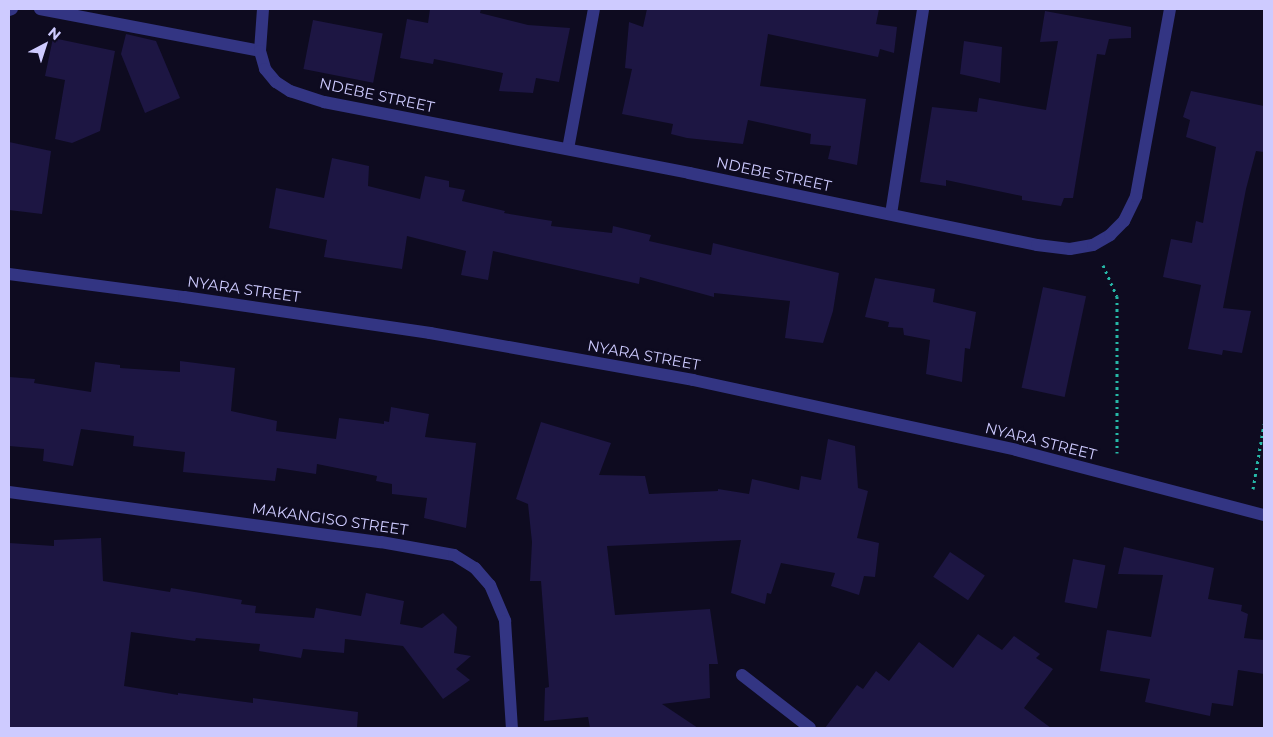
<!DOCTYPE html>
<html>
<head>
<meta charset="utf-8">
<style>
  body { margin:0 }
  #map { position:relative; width:1273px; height:737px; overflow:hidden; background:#0e0b20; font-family:Montserrat,sans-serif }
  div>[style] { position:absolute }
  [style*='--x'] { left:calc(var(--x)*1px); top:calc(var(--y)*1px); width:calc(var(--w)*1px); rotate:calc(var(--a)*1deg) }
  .building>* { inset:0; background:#1d1643; transform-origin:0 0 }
  .path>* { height:3px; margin-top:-1.5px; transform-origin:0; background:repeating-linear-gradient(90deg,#26b8a7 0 2.5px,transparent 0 6.5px) }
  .lane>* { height:12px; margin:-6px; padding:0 6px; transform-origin:6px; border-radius:6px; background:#333583 }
  .street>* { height:12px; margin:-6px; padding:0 6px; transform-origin:6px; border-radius:6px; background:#333583 }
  span { translate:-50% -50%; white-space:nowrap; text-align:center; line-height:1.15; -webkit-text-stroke:4.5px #0e0b20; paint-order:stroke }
  .street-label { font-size:15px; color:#cecbff }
  .frame { position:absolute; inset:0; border:10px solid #cecbff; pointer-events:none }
  .north { position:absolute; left:20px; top:20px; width:50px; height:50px; -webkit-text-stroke:4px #0e0b20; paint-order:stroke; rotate:40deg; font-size:14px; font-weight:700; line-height:20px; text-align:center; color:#cecbff }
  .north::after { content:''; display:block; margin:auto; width:18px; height:22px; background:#cecbff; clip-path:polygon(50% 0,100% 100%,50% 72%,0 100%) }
</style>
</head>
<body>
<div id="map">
  <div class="building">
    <i style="clip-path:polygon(430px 9px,481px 9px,480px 13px,528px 25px,570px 28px,559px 82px,536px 78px,533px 93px,499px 91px,503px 73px,434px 59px,433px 64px,400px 58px,407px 19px,428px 23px)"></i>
    <i style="clip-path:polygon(647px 9px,879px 9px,876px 24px,897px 27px,894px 53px,880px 49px,878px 57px,768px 34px,760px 86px,866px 99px,857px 165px,828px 159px,831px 146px,810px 144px,811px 134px,748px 120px,743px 144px,687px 138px,671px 134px,673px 124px,622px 114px,632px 69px,625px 68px,629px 22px,643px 27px)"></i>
    <i style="clip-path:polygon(1045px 11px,1131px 27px,1131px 38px,1109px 39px,1105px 55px,1097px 54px,1073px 198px,1064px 198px,1061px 206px,1022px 200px,1022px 196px,946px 180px,946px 186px,920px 182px,932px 107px,977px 112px,979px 98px,1046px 110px,1058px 41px,1040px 42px)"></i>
    <i style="left:313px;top:20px;width:71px;height:50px;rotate:11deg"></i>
    <i style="clip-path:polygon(126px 34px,156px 41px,180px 98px,145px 113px,121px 54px)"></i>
    <i style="clip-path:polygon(53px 38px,115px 51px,100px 131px,72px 143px,55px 139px,65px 80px,45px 76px)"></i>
    <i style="clip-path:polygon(964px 41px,1002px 47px,1000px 83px,960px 74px)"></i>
    <i style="clip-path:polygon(1191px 91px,1264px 106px,1264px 152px,1256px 151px,1246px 189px,1223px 308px,1251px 311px,1242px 353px,1223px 350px,1222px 355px,1188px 349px,1201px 285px,1163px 277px,1171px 239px,1192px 243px,1196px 221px,1203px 223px,1216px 147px,1186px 137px,1190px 120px,1183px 117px)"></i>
    <i style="clip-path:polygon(9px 142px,51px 151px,42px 214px,9px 210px)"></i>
    <i style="clip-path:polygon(332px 158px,369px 166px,368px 186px,420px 199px,425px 176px,449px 181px,449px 187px,465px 190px,462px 201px,505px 211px,504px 213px,552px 221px,551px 226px,612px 233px,613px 226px,651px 235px,649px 241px,711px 255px,713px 243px,839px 273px,833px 311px,823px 343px,785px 338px,790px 301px,714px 293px,714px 297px,640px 277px,639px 284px,493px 251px,488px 280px,461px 275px,466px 251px,407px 236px,402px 269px,324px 257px,327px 240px,269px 228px,276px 188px,324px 198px)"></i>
    <i style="clip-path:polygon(875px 278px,935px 289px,933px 302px,976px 312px,970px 349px,965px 348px,962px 382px,926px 374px,930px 340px,904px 335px,903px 328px,888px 327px,889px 322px,865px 317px)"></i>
    <i style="left:1043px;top:287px;width:44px;height:103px;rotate:12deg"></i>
    <i style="clip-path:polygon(180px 361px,235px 368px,231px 411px,277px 421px,276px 431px,336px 439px,339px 418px,384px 424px,384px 421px,389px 422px,391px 407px,429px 414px,425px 437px,476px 443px,466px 528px,424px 518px,427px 498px,392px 494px,392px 484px,376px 481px,377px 476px,317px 464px,316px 474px,277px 468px,275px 481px,183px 472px,185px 452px,133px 446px,134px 436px,81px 429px,73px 466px,43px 461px,44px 449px,9px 446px,9px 377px,35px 379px,34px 383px,91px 392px,95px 362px,120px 365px,120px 368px,180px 372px)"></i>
    <i style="clip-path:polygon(541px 422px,611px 443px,599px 475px,645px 476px,649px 494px,718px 491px,718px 489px,749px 494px,752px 479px,799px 490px,801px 476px,821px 480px,828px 439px,855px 446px,858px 488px,868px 491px,857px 538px,879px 543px,875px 577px,864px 576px,859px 595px,831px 586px,835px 573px,781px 563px,771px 594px,767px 593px,765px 604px,731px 593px,741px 540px,607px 546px,615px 615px,710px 609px,718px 664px,709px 664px,710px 698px,662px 704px,698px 728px,590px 728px,588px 717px,544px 721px,545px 688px,549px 687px,541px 581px,530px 581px,532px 542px,528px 504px,516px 499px)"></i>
    <i style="clip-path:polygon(101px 538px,103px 581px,170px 592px,171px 588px,242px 600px,241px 604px,256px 606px,255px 613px,314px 618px,316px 608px,361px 616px,366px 593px,404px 601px,400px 624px,422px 628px,443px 613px,457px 627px,454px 653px,471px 656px,456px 669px,470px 680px,443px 699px,403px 646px,345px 639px,344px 653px,303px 649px,301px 658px,259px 651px,260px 644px,196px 638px,195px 641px,131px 632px,124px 686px,178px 695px,178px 693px,253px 703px,253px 698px,358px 712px,357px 728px,9px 728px,9px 543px,54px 546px,54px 540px)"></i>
    <i style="clip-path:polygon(1124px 547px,1214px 568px,1208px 599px,1242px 605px,1241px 611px,1248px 614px,1244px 638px,1264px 640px,1264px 674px,1238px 670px,1233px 706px,1212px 703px,1210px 716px,1145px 702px,1150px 679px,1100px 671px,1107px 630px,1151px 637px,1163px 575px,1118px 574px)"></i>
    <i style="left:950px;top:552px;width:42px;height:30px;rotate:34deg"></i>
    <i style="left:1073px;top:559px;width:33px;height:44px;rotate:11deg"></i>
    <i style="clip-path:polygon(978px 634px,1002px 650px,1014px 636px,1040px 654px,1036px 658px,1053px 669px,1024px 708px,1051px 728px,825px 728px,857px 685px,863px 689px,876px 671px,889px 681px,919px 642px,953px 668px)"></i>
  </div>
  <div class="path">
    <i style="--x:1103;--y:265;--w:34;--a:66"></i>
    <i style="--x:1117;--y:296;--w:157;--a:90"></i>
    <i style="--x:1253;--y:489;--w:66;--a:-80.4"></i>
  </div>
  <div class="lane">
    <i style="--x:40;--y:9;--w:224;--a:10.8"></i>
    <i style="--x:9;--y:10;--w:3;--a:-18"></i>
    <i style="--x:568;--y:149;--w:142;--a:-79.5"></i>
    <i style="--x:891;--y:214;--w:207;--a:-81.1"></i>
    <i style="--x:742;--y:675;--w:86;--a:37.9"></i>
  </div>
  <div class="street">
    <i style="--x:263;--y:9;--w:42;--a:94.1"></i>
    <i style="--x:260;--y:51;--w:19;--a:74"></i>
    <i style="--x:265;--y:69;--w:17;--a:50"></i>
    <i style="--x:276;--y:82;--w:17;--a:33"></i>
    <i style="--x:290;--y:91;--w:36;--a:18"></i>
    <i style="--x:324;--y:102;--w:372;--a:11"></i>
    <i style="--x:689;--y:173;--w:355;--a:11.7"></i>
    <i style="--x:1037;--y:245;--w:33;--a:7"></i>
    <i style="--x:1070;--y:249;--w:23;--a:-10"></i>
    <i style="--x:1093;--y:245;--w:20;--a:-30"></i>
    <i style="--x:1110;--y:235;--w:20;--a:-45"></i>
    <i style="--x:1124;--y:221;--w:28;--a:-64"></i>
    <i style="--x:1136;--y:196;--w:190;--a:-79.7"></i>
    <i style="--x:9;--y:274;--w:177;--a:7.5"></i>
    <i style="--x:184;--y:297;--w:249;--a:8.3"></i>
    <i style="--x:430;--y:333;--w:267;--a:10.1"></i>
    <i style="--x:693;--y:380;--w:330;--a:12.2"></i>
    <i style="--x:1016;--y:450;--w:256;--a:14.7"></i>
    <i style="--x:9;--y:492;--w:375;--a:7.7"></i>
    <i style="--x:381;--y:542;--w:74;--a:10.1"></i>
    <i style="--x:454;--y:555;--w:25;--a:32"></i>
    <i style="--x:475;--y:568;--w:23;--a:49"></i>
    <i style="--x:490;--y:585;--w:39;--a:67"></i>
    <i style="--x:505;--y:621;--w:107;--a:86.3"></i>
  </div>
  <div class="street-label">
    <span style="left:377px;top:95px;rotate:12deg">NDEBE STREET</span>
    <span style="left:774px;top:174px;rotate:12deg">NDEBE STREET</span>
    <span style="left:244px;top:289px;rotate:8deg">NYARA STREET</span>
    <span style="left:644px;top:355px;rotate:10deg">NYARA STREET</span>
    <span style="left:1041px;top:441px;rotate:14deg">NYARA STREET</span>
    <span style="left:330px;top:519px;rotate:8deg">MAKANGISO STREET</span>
  </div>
  <div class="frame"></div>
  <div class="north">N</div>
</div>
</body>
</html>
